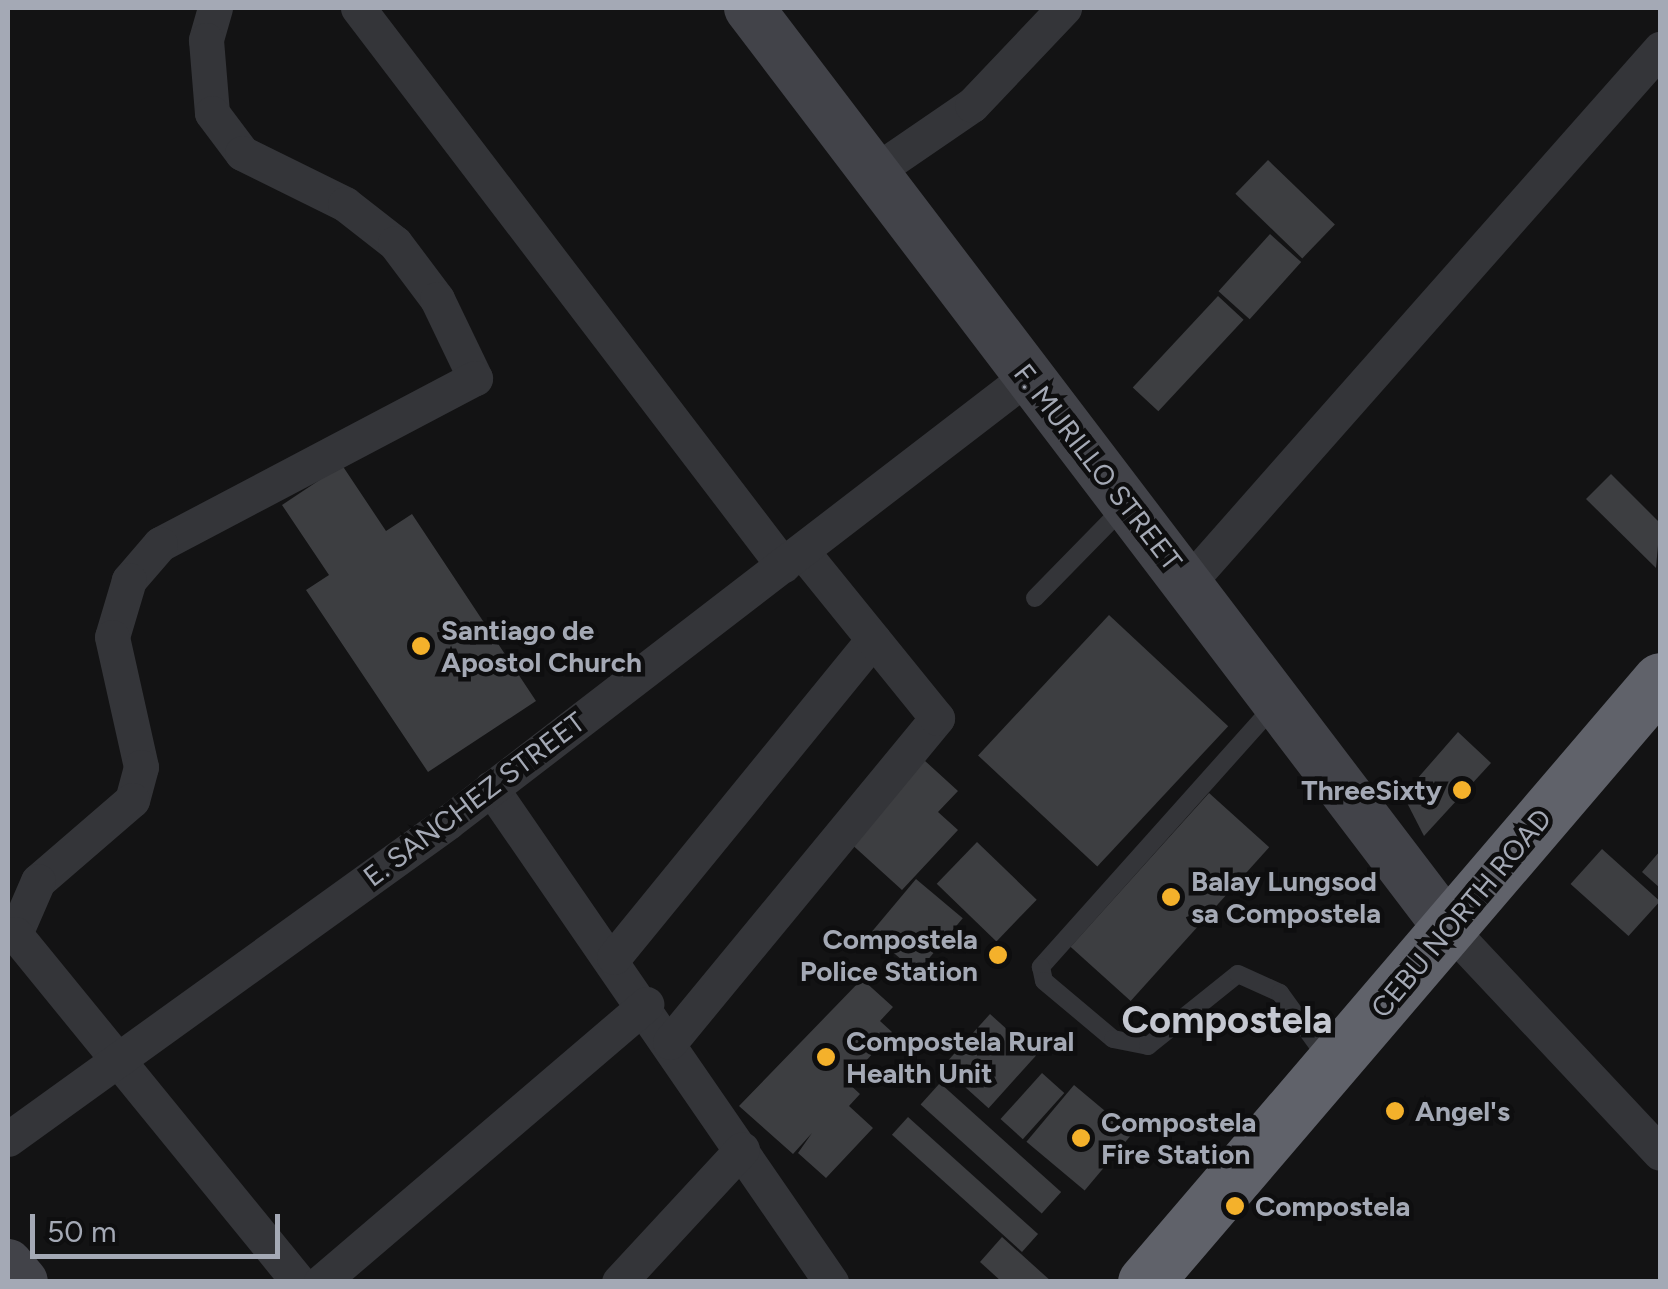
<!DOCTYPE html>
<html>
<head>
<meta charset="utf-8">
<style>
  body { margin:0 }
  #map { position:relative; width:1668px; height:1289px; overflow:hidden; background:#131314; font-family:Figtree,sans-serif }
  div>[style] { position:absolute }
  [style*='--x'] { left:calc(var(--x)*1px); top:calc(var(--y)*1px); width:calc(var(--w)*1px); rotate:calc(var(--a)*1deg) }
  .building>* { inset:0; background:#3d3e41; transform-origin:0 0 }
  .lane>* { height:18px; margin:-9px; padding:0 9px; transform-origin:9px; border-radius:9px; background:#343539 }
  .street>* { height:35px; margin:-17.5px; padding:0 17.5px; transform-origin:17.5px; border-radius:17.5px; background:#343539 }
  .secondary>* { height:50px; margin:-25px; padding:0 25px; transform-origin:25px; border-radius:25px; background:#424349 }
  .highway>* { height:55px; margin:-27.5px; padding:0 27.5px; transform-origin:27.5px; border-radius:27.5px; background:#60626a }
  .dots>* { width:28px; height:28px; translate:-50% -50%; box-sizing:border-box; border:5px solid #0e0e0f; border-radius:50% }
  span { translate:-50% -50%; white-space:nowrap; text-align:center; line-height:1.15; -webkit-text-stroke:9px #0e0e0f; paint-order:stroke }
  .street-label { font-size:28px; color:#a4a9b5 }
  .poi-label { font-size:28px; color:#a4a9b5; font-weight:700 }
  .left { translate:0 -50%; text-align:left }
  .right { translate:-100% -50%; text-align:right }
  .district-label { font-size:38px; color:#c5c8d1; font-weight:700 }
  .frame { position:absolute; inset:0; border:10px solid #a4a9b5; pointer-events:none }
  .scale { position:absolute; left:30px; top:1214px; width:250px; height:45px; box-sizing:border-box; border:5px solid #a4a9b5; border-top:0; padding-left:12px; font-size:30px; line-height:35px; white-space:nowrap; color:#a4a9b5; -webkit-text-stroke:8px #0e0e0f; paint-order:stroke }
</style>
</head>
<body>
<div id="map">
  <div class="building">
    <i style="left:1268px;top:160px;width:93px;height:47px;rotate:44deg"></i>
    <i style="left:1270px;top:234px;width:42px;height:77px;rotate:42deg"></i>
    <i style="left:1218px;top:296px;width:35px;height:125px;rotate:43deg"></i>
    <i style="clip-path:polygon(342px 465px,386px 531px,412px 514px,536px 701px,428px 772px,306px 590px,329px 575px,282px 505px)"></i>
    <i style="clip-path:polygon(1611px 474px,1660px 523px,1656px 568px,1586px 499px)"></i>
    <i style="left:1109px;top:615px;width:163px;height:192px;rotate:43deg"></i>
    <i style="clip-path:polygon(1458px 732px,1491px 763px,1424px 836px,1403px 795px)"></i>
    <i style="clip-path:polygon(924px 760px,958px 791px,938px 812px,958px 830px,902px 890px,848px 841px)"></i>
    <i style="left:1209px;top:793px;width:81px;height:207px;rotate:42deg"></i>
    <i style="left:977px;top:842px;width:83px;height:58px;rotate:44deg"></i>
    <i style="left:1602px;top:849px;width:78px;height:47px;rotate:42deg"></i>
    <i style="clip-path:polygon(1660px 851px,1660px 888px,1642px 872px)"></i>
    <i style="left:916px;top:879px;width:61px;height:71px;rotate:40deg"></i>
    <i style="clip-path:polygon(862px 979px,893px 1007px,880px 1021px,892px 1032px,847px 1082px,860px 1094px,849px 1106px,873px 1128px,826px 1178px,798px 1153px,812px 1133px,793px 1154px,739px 1106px)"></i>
    <i style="left:990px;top:1014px;width:62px;height:71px;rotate:42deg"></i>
    <i style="left:1042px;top:1073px;width:30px;height:62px;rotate:42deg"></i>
    <i style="left:940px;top:1083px;width:163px;height:29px;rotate:42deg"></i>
    <i style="left:1074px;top:1085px;width:76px;height:74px;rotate:40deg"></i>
    <i style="left:908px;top:1117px;width:175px;height:24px;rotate:42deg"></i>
    <i style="clip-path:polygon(1002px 1237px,1052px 1282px,1002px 1282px,980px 1262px)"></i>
  </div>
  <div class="lane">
    <i style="--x:1035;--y:598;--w:127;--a:-45.6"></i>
    <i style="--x:1274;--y:706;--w:350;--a:131.8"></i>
    <i style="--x:1041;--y:967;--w:14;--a:78"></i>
    <i style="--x:1044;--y:981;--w:90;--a:40"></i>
    <i style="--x:1113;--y:1039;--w:36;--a:11"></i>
    <i style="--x:1148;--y:1046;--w:115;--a:-38.7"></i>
    <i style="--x:1238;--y:974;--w:46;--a:24.3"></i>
    <i style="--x:1280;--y:993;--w:80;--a:54.1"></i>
  </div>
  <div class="street">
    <i style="--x:215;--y:8;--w:33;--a:106"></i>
    <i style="--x:206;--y:40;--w:73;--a:85.3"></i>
    <i style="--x:212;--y:113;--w:50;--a:53.1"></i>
    <i style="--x:242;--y:153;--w:115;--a:26.3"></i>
    <i style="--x:345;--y:204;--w:63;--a:38"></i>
    <i style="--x:395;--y:243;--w:70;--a:53.1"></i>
    <i style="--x:437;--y:299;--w:88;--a:64.3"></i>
    <i style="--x:475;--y:378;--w:356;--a:152.2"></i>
    <i style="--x:160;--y:544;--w:48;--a:130.7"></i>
    <i style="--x:129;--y:580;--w:59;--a:106.6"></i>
    <i style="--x:112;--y:637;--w:133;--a:77.4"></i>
    <i style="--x:141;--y:767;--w:34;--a:105"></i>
    <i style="--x:132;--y:800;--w:124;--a:139.2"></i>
    <i style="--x:38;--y:881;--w:58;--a:113.5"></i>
    <i style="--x:15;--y:934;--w:449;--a:50.8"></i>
    <i style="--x:358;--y:8;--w:701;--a:52.66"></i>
    <i style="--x:874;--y:172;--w:119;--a:-34.4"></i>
    <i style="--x:972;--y:105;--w:134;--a:-46.5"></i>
    <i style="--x:1188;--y:583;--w:713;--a:-48.53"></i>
    <i style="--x:491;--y:788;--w:600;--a:55.46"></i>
    <i style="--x:1447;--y:926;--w:311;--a:46.8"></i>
    <i style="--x:614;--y:957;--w:410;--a:-50.8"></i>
    <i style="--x:670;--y:1042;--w:420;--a:-50.5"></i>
    <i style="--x:937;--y:718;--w:215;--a:-129"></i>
    <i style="--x:8;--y:1139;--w:542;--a:-35.77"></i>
    <i style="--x:448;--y:822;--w:732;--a:-37.56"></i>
    <i style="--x:321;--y:1282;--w:428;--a:-40.5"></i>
    <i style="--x:619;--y:1282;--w:181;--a:-47.2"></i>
  </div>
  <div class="secondary">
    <i style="--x:749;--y:8;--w:1153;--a:52.75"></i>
    <i style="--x:8;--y:1264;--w:23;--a:50"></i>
  </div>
  <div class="highway">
    <i style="--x:1145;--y:1282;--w:792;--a:-49.45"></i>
  </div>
  <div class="dots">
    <i style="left:421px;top:646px;background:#f4b12b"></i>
    <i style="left:1462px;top:790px;background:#f4b12b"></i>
    <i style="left:1171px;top:897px;background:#f4b12b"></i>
    <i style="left:998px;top:955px;background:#f4b12b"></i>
    <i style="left:826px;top:1057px;background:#f4b12b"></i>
    <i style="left:1395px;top:1111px;background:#f4b12b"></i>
    <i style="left:1081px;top:1138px;background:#f4b12b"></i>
    <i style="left:1235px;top:1206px;background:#f4b12b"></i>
  </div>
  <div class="street-label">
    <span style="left:1098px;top:467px;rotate:52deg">F. MURILLO STREET</span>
    <span style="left:474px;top:799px;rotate:-37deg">E. SANCHEZ STREET</span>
    <span style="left:1461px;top:913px;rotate:-50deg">CEBU NORTH ROAD</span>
  </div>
  <div class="poi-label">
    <span class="left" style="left:441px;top:646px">Santiago de<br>Apostol Church</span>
    <span class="right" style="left:1442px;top:790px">ThreeSixty</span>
    <span class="left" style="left:1191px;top:897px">Balay Lungsod<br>sa Compostela</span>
    <span class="right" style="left:978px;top:955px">Compostela<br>Police Station</span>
    <span class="left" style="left:846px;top:1057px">Compostela Rural<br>Health Unit</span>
    <span class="left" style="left:1415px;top:1111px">Angel's</span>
    <span class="left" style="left:1101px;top:1138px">Compostela<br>Fire Station</span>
    <span class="left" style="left:1255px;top:1206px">Compostela</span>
  </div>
  <div class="district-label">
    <span style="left:1227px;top:1021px">Compostela</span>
  </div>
  <div class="frame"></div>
  <div class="scale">50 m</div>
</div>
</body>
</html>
